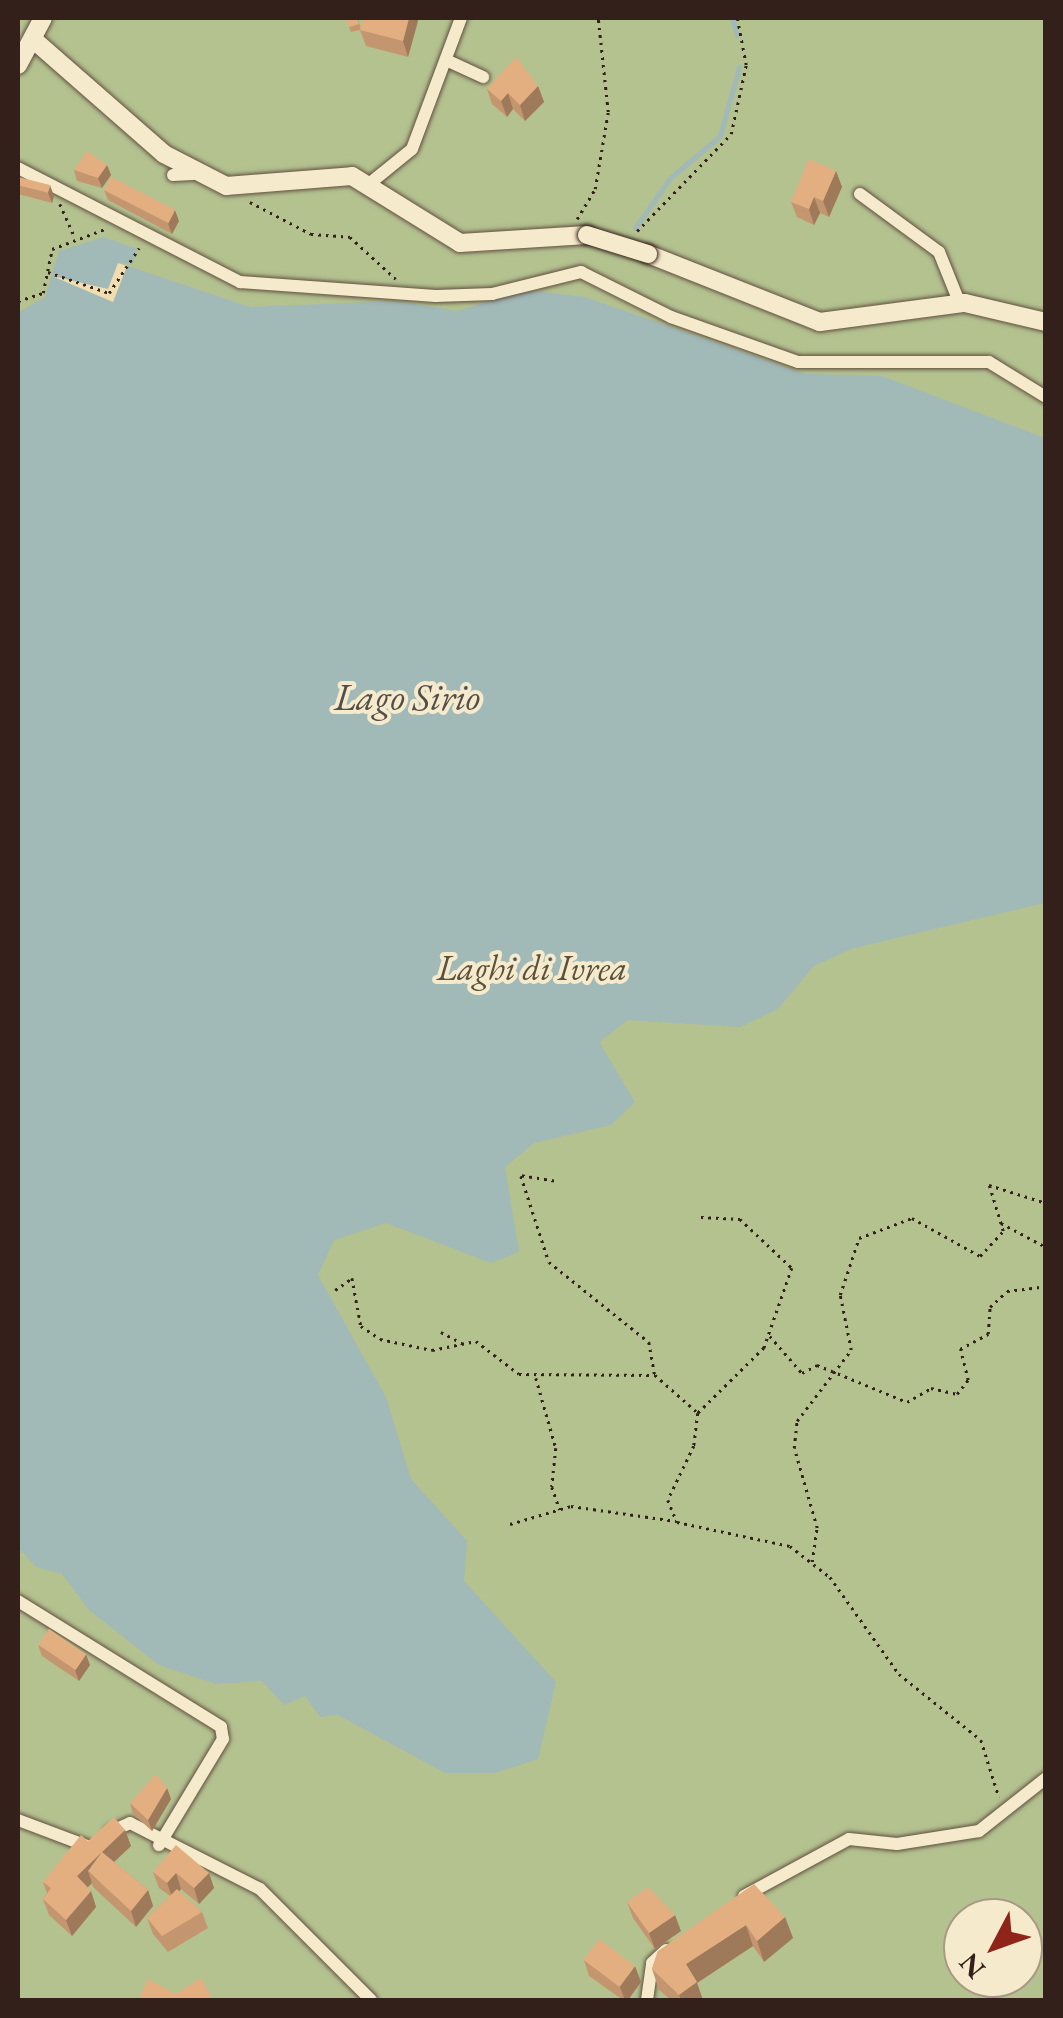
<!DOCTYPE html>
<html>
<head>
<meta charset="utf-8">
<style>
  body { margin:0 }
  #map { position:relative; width:1063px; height:2018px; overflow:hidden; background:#f1deb0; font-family:"EB Garamond",serif }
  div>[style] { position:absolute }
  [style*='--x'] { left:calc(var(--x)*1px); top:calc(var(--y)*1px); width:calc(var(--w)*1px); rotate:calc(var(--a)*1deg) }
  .green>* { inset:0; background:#b4c290 }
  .water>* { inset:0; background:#a1b9b7 }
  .pier>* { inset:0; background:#f1deb0 }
  .stream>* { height:5px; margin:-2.5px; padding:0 2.5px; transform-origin:2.5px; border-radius:2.5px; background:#a1b9b7 }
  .path>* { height:2.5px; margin-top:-1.25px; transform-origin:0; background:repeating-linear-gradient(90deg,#33201a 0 2.5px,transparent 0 7.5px) }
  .roads { filter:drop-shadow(0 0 2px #625040) drop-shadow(0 0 2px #625040) }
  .street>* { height:12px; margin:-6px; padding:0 6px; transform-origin:6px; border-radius:6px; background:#f6eacc }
  .secondary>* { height:18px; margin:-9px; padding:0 9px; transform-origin:9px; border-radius:9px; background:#f6eacc }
  .bridges { filter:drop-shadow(0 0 2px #33201a) drop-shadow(0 0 2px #33201a) }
  .secondary-bridge>* { height:18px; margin:-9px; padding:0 9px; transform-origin:9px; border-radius:9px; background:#f6eacc }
  .wall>* { inset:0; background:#c3966f }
  .shaded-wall>* { inset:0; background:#9f7a5a }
  .building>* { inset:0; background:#e3af81; transform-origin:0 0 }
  span { translate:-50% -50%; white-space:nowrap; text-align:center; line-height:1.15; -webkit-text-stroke:8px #f6eacc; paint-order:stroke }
  .park-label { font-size:35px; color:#5a513d; font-style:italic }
  .water-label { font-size:38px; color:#544e49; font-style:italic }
  .frame { position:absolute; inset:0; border:20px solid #33201a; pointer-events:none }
  .north { position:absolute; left:943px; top:1898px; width:100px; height:100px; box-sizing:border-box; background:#f6eacc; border:2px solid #a89985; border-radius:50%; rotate:229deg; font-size:28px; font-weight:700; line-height:40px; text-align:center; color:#33201a }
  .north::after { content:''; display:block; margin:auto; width:35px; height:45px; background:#8f2418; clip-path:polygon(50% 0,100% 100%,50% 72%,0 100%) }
</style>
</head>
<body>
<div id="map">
  <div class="green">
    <i style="clip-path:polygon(evenodd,18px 18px,1045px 18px,1045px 2000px,18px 2000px,18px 18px,963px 1918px,1023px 1918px,1023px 1978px,963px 1978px,963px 1918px)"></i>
  </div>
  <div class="water">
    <i style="clip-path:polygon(104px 237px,137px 249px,133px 264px,119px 263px,250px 307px,397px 301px,457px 311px,526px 290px,585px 297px,806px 374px,882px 376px,1045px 438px,1045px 903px,854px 948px,814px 966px,778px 1009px,740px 1027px,628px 1020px,599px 1042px,635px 1102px,611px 1125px,534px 1143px,505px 1167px,519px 1252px,491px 1263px,386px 1223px,334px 1240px,318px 1275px,386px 1397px,411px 1479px,467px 1541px,464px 1581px,556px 1682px,538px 1759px,495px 1773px,445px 1773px,338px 1715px,320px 1717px,305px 1696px,284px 1705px,262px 1681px,216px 1684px,159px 1665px,89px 1610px,62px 1574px,36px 1567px,18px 1547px,18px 313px,45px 297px,59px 251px)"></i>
  </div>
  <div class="pier">
    <i style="clip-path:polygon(118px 263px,127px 266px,113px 302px,52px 276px,108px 289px)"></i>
  </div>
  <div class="stream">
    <i style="--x:732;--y:18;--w:18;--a:74"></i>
    <i style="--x:635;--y:228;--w:61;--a:-55"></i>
    <i style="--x:670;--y:178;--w:65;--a:-40"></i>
    <i style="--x:720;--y:136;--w:72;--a:-74.6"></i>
  </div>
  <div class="path">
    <i style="--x:250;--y:202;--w:69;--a:27.7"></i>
    <i style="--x:311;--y:234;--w:39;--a:4"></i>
    <i style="--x:350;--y:237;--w:62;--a:42.4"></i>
    <i style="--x:60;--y:204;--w:36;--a:66"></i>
    <i style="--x:577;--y:219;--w:35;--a:-59"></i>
    <i style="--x:595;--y:189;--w:78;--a:-80.4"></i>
    <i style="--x:608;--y:112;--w:95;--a:-96.1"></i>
    <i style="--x:637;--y:231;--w:135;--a:-45.9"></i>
    <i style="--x:731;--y:134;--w:71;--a:-77.7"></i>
    <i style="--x:746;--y:65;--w:48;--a:-100.8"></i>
    <i style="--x:48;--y:272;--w:65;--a:19"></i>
    <i style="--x:109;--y:293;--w:54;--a:-56.3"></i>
    <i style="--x:18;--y:301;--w:26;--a:-18"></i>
    <i style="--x:43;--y:293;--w:45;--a:-78.4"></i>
    <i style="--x:52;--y:249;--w:57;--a:-20.7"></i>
    <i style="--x:554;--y:1181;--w:33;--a:-171"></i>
    <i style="--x:521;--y:1176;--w:90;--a:72"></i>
    <i style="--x:549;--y:1262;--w:128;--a:38.7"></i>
    <i style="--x:649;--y:1342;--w:34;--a:80"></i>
    <i style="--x:655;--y:1375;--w:56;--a:41.4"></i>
    <i style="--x:701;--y:1217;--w:39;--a:3"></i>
    <i style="--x:740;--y:1219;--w:71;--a:43.3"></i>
    <i style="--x:792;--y:1268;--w:85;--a:109.3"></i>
    <i style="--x:764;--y:1348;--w:93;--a:135.4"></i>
    <i style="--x:698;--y:1413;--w:33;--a:97"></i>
    <i style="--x:694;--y:1446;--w:60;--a:115.7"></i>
    <i style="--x:668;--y:1500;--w:24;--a:68"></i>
    <i style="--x:677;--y:1522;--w:116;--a:12"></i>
    <i style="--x:790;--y:1546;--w:51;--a:37.8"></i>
    <i style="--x:830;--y:1577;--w:119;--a:54.6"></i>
    <i style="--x:899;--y:1674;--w:105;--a:38.8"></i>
    <i style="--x:981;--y:1740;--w:60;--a:72.5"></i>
    <i style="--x:1001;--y:1223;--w:51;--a:28.1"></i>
    <i style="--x:335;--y:1290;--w:21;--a:-35"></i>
    <i style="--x:352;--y:1278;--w:49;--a:79.4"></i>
    <i style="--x:361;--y:1326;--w:23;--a:34"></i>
    <i style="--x:380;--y:1339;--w:53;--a:11.9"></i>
    <i style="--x:432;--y:1350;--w:45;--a:-11.6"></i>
    <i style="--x:476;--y:1341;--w:54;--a:37.5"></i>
    <i style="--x:519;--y:1374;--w:136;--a:0.4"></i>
    <i style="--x:441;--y:1332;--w:24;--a:28"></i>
    <i style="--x:770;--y:1336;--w:49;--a:49.1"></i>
    <i style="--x:802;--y:1373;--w:17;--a:-28"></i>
    <i style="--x:817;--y:1365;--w:97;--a:22.3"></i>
    <i style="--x:907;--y:1402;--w:28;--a:-30"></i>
    <i style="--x:931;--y:1388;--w:27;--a:13"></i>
    <i style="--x:957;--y:1394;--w:18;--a:-52"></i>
    <i style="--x:968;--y:1380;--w:32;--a:-104"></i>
    <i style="--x:960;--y:1349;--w:32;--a:-28"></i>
    <i style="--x:988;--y:1334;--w:27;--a:-86"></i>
    <i style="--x:990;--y:1307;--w:23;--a:-43"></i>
    <i style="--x:1007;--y:1291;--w:39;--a:-7"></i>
    <i style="--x:536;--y:1378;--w:73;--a:74.1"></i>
    <i style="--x:556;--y:1448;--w:39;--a:96"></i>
    <i style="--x:552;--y:1487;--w:24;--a:71"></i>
    <i style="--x:510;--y:1524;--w:64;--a:-16.4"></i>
    <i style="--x:571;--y:1506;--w:106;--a:8.1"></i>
    <i style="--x:812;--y:1562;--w:34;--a:-82"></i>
    <i style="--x:817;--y:1528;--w:83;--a:-106"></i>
    <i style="--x:794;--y:1448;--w:27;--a:-84"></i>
    <i style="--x:797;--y:1421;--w:89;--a:-52.7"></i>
    <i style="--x:851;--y:1350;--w:56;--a:-101.3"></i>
    <i style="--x:840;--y:1295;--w:60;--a:-71.6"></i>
    <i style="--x:859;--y:1238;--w:57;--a:-20.7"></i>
    <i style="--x:912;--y:1218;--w:78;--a:29.2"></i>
    <i style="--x:980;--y:1256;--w:34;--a:-47"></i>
    <i style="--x:1003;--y:1231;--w:48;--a:-106.9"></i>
    <i style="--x:989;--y:1185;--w:60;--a:17.5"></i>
  </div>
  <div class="roads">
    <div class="street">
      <i style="--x:446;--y:60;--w:41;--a:24.7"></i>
      <i style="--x:18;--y:168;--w:250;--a:27.2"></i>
      <i style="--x:240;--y:282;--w:196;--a:4.1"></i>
      <i style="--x:436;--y:296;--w:56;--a:-2"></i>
      <i style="--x:492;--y:294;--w:92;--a:-13.9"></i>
      <i style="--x:581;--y:272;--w:101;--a:26.6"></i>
      <i style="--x:671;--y:317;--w:135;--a:19.5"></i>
      <i style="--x:798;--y:362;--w:191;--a:0"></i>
      <i style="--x:989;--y:362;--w:67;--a:31.6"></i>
      <i style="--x:173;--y:175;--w:20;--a:-3"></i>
      <i style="--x:369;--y:184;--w:55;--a:-39.1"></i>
      <i style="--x:412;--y:149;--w:140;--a:-69.5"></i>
      <i style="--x:860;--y:194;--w:98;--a:36.3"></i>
      <i style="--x:939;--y:252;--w:56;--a:68"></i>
      <i style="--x:18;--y:1601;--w:239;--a:31.8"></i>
      <i style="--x:221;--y:1727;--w:12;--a:81"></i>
      <i style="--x:223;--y:1739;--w:124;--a:121.1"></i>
      <i style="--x:18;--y:1820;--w:77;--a:20.6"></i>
      <i style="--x:110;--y:1832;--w:22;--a:-24"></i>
      <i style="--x:130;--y:1823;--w:146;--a:26.9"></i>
      <i style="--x:260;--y:1889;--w:157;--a:45"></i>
      <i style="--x:744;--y:1896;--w:119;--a:-28.5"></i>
      <i style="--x:849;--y:1839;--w:48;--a:5.9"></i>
      <i style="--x:897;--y:1844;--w:83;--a:-9"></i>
      <i style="--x:979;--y:1831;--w:85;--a:-38.3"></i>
      <i style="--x:647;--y:2000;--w:37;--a:-82"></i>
      <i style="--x:652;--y:1963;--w:19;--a:-43"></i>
    </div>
    <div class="secondary">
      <i style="--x:35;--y:41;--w:171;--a:41.2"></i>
      <i style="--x:164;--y:154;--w:70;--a:27.3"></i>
      <i style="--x:226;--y:186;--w:126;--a:-4.5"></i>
      <i style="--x:352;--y:176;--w:127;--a:31.8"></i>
      <i style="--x:460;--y:243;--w:127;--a:-3.6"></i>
      <i style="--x:18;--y:65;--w:53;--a:-62"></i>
      <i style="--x:648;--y:254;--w:185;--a:21.6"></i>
      <i style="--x:820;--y:322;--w:146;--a:-7.5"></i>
      <i style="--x:965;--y:303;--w:83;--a:13.2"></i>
    </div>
  </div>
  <div class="bridges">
    <div class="secondary-bridge">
      <i style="--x:587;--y:235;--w:64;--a:17.3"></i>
    </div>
  </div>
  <div class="wall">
    <i style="clip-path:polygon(358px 18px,361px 29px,418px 21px,408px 57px,366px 46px,360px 30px,351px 32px,349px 27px)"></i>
    <i style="clip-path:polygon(538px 86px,544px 102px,525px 121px,513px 109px,507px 117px,492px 104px,487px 89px)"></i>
    <i style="clip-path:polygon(107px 165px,111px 175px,102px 188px,77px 181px,74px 170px)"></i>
    <i style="clip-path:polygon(836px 171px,842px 187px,829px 217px,820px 213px,814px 225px,797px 217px,791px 202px)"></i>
    <i style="clip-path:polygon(18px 177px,54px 196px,52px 203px,18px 194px)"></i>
    <i style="clip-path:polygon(104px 190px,179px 221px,172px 234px,108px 200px)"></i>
    <i style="clip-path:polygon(38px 1645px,90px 1665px,79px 1681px,42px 1656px)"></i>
    <i style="clip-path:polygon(167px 1788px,171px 1799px,152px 1831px,133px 1814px,130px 1803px)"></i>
    <i style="clip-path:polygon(125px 1830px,131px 1846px,114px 1862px,148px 1890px,153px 1906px,136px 1927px,93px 1887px,92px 1883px,87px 1888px,91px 1891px,96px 1907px,72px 1936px,49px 1915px,43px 1899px,47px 1893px,43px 1882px,88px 1841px)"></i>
    <i style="clip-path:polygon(153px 1872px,209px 1873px,214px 1888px,199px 1904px,181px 1889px,179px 1892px,202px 1912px,208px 1928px,168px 1952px,153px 1934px,147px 1918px,170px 1896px,159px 1888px)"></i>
    <i style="clip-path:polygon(627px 1902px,681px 1931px,655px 1949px,633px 1918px)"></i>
    <i style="clip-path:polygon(785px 1917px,793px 1938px,764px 1962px,753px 1946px,697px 1983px,703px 2000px,671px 2000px,659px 1990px,652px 1969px,658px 1951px)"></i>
    <i style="clip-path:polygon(584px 1960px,641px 1982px,628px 2000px,623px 2000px,589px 1976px)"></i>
  </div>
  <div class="shaded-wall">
    <i style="clip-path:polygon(409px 18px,417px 18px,418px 21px,408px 57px,403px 41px)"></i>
    <i style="clip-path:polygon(538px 86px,544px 102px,525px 121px,520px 105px)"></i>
    <i style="clip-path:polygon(508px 93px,513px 109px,507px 117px,501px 101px)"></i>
    <i style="clip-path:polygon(107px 165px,111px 175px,102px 188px,98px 178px)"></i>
    <i style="clip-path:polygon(836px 171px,842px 187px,829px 217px,823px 201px)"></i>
    <i style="clip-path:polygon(50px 185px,54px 196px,52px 203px,48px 193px)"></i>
    <i style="clip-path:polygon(814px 197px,820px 213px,814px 225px,809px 209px)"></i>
    <i style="clip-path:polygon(175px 210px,179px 221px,172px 234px,168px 224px)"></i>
    <i style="clip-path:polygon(86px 1654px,90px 1665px,79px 1681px,75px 1670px)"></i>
    <i style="clip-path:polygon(167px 1788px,171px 1799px,152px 1831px,148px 1820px)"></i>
    <i style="clip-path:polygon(125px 1830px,131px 1846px,96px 1879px,88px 1871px,92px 1883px,83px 1892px,77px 1876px)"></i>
    <i style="clip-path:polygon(176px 1873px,181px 1889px,173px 1899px,167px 1883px)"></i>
    <i style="clip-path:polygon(209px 1873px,214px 1888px,199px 1904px,194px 1888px)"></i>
    <i style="clip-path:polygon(148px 1890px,153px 1906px,136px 1927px,131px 1911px)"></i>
    <i style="clip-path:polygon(91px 1891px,96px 1907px,72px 1936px,66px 1920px)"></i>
    <i style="clip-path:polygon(675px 1915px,681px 1931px,655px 1949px,649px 1933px)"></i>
    <i style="clip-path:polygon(785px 1917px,793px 1938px,764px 1962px,757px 1941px)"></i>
    <i style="clip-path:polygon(746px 1925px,753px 1946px,697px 1983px,703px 2000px,681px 2000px,679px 1995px,686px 1964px)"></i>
    <i style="clip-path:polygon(635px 1966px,641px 1982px,628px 2000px,625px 2000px,620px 1987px)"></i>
  </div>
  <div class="building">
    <i style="clip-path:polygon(346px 18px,357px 18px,359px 24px,349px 27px)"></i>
    <i style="clip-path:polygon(364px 18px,409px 18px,403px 41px,360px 30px)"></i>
    <i style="clip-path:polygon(516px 57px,538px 86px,520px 105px,508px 93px,501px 101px,487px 89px)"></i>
    <i style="clip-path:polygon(87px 151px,107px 165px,98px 178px,74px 170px)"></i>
    <i style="clip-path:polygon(809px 159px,836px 171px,823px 201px,814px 197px,809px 209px,791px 202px)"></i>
    <i style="left:18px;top:177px;width:33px;height:8px;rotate:14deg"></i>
    <i style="left:111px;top:177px;width:72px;height:15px;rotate:27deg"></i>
    <i style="left:49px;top:1629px;width:45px;height:19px;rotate:34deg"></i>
    <i style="clip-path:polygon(156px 1774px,167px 1788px,148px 1820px,130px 1803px)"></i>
    <i style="clip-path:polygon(114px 1817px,125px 1830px,77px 1876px,91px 1891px,66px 1920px,43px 1899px,51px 1888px,43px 1882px,81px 1835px,88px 1841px)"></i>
    <i style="clip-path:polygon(176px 1845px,209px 1873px,194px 1888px,176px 1873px,167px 1883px,153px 1872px)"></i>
    <i style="clip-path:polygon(102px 1852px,148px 1890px,131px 1911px,88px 1871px)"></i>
    <i style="clip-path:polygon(754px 1884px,785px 1917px,757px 1941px,746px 1925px,686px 1964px,697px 1982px,679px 1995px,652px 1969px,658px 1951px)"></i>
    <i style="clip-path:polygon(648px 1887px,675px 1915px,649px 1933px,627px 1902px)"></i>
    <i style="clip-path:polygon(177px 1889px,202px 1912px,162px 1936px,147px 1918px)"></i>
    <i style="left:599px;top:1939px;width:45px;height:26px;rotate:37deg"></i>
    <i style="clip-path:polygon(201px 1978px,213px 2000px,138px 2000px,148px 1979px,176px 1994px)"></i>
  </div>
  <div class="park-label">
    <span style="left:532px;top:968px">Laghi di Ivrea</span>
  </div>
  <div class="water-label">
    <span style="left:407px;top:697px">Lago Sirio</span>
  </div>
  <div class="frame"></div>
  <div class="north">N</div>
</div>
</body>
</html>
